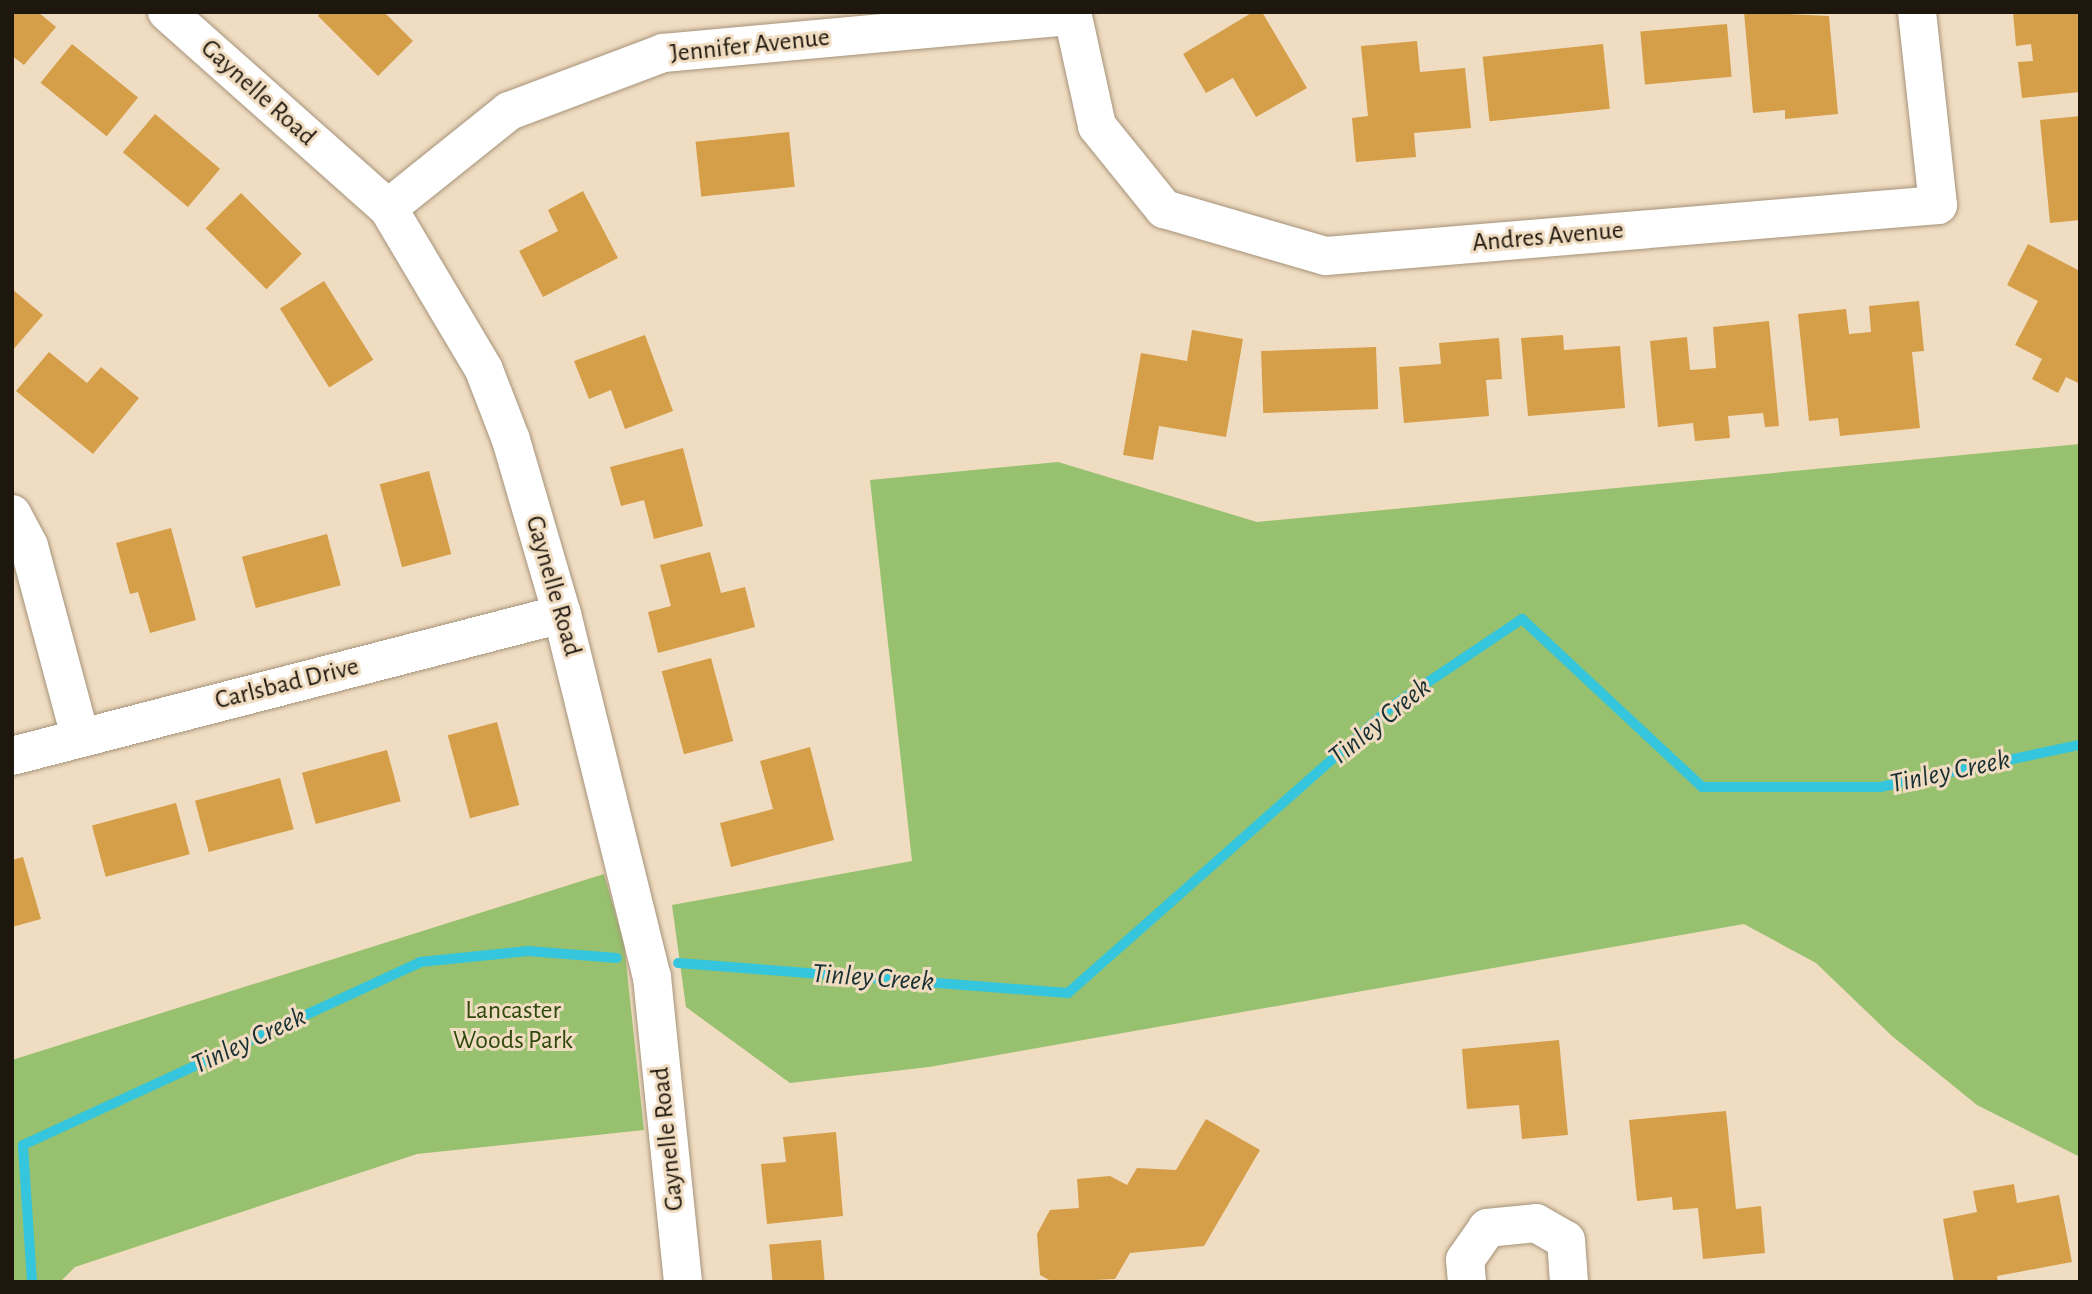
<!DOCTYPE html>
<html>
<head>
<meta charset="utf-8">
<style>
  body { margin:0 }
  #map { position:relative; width:2092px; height:1294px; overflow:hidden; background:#f0dcc1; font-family:"Alegreya Sans",sans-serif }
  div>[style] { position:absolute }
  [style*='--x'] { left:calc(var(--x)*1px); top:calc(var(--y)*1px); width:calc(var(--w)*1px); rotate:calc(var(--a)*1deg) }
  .forest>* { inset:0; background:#97c16e }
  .stream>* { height:10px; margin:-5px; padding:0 5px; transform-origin:5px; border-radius:5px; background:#35c5dd }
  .building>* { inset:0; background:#d59e49; transform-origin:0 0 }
  .roads { filter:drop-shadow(0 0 2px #a5937a) drop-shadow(0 0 2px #a5937a) }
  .minor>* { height:38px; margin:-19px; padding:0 19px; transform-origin:19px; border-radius:19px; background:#fff }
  span { translate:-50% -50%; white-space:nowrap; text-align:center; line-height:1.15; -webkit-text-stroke:6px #f0dcc1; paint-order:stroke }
  .street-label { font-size:26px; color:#1e170d }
  .park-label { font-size:26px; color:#2f490d }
  .water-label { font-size:28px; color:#182f33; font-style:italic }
  .frame { position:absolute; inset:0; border:14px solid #1e170d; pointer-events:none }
</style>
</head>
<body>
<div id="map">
  <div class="forest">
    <i style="clip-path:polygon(2080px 444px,2080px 1157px,1977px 1105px,1892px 1036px,1816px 963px,1744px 924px,929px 1067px,790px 1083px,686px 1007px,672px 905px,912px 861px,870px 480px,1058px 462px,1257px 522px)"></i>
    <i style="clip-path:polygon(604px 874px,624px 944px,644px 1130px,417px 1154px,75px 1267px,60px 1282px,12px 1282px,12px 1060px)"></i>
  </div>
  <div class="stream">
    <i style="--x:678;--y:963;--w:391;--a:4.4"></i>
    <i style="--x:1068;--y:993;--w:431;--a:-41.5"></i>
    <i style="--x:1391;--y:707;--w:158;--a:-33.9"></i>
    <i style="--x:1522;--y:619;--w:246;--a:43"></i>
    <i style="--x:1702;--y:787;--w:178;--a:0"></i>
    <i style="--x:1880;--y:787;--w:204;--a:-11.9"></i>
    <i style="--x:32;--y:1282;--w:137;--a:-93.8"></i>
    <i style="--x:23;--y:1145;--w:437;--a:-24.7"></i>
    <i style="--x:420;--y:962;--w:109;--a:-5.8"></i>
    <i style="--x:528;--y:951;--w:89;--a:4.5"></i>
  </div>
  <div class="building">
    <i style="clip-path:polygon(12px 12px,38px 12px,56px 27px,24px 65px,12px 56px)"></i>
    <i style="clip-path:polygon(321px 12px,384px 12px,413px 41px,378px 76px,318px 16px)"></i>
    <i style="clip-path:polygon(1253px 12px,1262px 12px,1307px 88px,1256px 117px,1233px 78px,1206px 93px,1183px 54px)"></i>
    <i style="clip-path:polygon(1744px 12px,1829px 16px,1838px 114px,1785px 119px,1785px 110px,1753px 113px)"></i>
    <i style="clip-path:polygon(2013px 12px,2080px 12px,2080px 92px,2022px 98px,2018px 62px,2033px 61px,2031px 44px,2016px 46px)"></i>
    <i style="left:1727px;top:24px;width:53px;height:87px;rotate:85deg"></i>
    <i style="clip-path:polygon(1417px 41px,1420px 72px,1465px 68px,1471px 128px,1414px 133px,1416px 157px,1356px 162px,1352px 118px,1368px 116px,1361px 46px)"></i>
    <i style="left:72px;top:44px;width:85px;height:50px;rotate:39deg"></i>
    <i style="left:1603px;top:44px;width:65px;height:121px;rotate:84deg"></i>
    <i style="left:155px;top:114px;width:85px;height:50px;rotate:40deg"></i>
    <i style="clip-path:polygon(2080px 116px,2080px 220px,2050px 223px,2040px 120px)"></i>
    <i style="left:789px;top:132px;width:55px;height:94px;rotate:84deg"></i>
    <i style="clip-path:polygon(583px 191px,618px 258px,543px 297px,519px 251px,558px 231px,548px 210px)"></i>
    <i style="left:241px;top:193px;width:86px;height:50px;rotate:45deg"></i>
    <i style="clip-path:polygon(2028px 244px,2080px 271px,2080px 384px,2066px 377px,2058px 393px,2032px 379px,2042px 359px,2015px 345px,2038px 301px,2007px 285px)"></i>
    <i style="left:324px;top:281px;width:93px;height:52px;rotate:58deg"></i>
    <i style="clip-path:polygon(12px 289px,43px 315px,12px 351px)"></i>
    <i style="clip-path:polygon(1919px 301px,1924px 351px,1912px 352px,1920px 428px,1840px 436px,1838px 418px,1809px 421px,1798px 314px,1846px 309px,1849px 334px,1871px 332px,1869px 306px)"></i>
    <i style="clip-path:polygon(1769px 321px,1779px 426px,1765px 427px,1763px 413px,1728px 416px,1730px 438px,1695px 441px,1693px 423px,1658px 427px,1650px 341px,1687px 337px,1690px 370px,1716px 368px,1713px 327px)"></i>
    <i style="clip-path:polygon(1192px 330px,1243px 339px,1226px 437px,1159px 426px,1153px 460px,1123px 455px,1141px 353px,1187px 361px)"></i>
    <i style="clip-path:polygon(645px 335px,673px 411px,625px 429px,611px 390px,589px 399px,574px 361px)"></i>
    <i style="clip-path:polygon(1563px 335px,1564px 350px,1620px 346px,1625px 408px,1528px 416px,1521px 338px)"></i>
    <i style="clip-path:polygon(1499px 338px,1502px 379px,1486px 380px,1489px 416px,1404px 423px,1399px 367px,1441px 364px,1439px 343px)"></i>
    <i style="left:1376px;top:347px;width:62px;height:115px;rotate:88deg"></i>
    <i style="clip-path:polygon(49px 352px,87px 383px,101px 367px,139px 398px,93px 454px,16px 391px)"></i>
    <i style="clip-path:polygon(683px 448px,703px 526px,654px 539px,644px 500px,621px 506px,610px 467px)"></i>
    <i style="left:429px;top:471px;width:86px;height:51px;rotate:75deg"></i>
    <i style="clip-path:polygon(171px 528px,196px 620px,150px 633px,138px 592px,130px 594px,116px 543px)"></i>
    <i style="left:327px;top:534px;width:53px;height:88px;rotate:75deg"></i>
    <i style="clip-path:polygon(710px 552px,721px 593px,745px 587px,755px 627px,658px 653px,648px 612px,671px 606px,660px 565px)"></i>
    <i style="left:711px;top:658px;width:86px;height:51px;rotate:75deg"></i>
    <i style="left:497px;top:722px;width:86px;height:51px;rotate:75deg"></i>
    <i style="clip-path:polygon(810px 747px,834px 840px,731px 867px,720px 823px,773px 809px,760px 761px)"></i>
    <i style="left:387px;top:750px;width:53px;height:88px;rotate:75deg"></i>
    <i style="left:280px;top:778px;width:53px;height:88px;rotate:75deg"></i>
    <i style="left:176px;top:803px;width:53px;height:87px;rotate:75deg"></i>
    <i style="clip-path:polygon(23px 857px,41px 919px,12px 927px,12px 860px)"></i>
    <i style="clip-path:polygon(1559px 1040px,1568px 1135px,1522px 1139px,1519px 1105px,1467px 1109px,1462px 1049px)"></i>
    <i style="clip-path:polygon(1726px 1111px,1736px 1209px,1761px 1206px,1765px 1253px,1703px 1259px,1698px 1208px,1673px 1210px,1672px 1197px,1637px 1201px,1629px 1120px)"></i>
    <i style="clip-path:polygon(1206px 1119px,1260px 1150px,1204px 1246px,1130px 1253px,1115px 1279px,1053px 1282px,1040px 1275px,1037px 1234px,1050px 1210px,1079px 1208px,1077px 1179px,1110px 1176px,1127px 1185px,1137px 1168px,1176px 1170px)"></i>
    <i style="clip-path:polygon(836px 1132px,843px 1216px,767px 1224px,761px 1164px,786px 1162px,783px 1137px)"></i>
    <i style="clip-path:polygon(2014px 1184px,2017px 1203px,2059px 1195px,2072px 1262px,1997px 1276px,1998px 1282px,1954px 1282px,1943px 1219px,1977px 1212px,1973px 1191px)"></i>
    <i style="left:821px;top:1240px;width:42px;height:52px;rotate:85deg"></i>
  </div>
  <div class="roads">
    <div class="minor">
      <i style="--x:167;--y:12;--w:295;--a:41.6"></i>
      <i style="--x:388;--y:208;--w:188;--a:59.3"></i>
      <i style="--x:484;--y:370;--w:75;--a:68.9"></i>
      <i style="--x:511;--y:440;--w:181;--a:73.7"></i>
      <i style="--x:562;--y:614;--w:374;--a:76.1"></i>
      <i style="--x:652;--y:977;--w:307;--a:84.2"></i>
      <i style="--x:1072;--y:12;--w:117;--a:77.6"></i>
      <i style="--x:1097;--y:126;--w:107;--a:51.1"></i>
      <i style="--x:1164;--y:209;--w:169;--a:16.2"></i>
      <i style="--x:1326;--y:256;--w:614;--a:-4.76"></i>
      <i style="--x:1938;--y:205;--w:194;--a:-96.2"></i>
      <i style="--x:388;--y:208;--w:155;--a:-38.7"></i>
      <i style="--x:509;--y:111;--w:165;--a:-20.6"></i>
      <i style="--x:663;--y:53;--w:411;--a:-5.2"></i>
      <i style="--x:12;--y:514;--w:36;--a:62"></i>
      <i style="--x:29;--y:546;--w:197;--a:75"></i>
      <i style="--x:12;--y:756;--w:568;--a:-14.48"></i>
      <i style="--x:1467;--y:1282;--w:22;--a:-95"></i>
      <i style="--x:1465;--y:1260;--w:39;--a:-55"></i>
      <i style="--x:1487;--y:1228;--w:49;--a:-5.8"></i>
      <i style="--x:1536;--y:1223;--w:34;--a:30"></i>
      <i style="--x:1566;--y:1240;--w:42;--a:85.9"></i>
    </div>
  </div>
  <div class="street-label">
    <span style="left:750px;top:46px;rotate:-6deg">Jennifer Avenue</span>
    <span style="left:258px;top:93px;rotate:42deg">Gaynelle Road</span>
    <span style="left:1548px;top:237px;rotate:-5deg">Andres Avenue</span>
    <span style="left:553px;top:586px;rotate:74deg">Gaynelle Road</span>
    <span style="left:287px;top:684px;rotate:-14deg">Carlsbad Drive</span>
    <span style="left:668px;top:1139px;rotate:-96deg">Gaynelle Road</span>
  </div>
  <div class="park-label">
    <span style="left:513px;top:1026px">Lancaster<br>Woods Park</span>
  </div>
  <div class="water-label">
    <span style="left:1380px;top:722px;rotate:-39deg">Tinley Creek</span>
    <span style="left:1950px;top:772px;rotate:-12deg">Tinley Creek</span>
    <span style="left:873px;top:978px;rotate:4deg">Tinley Creek</span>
    <span style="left:249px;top:1041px;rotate:-25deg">Tinley Creek</span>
  </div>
  <div class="frame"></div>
</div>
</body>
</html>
